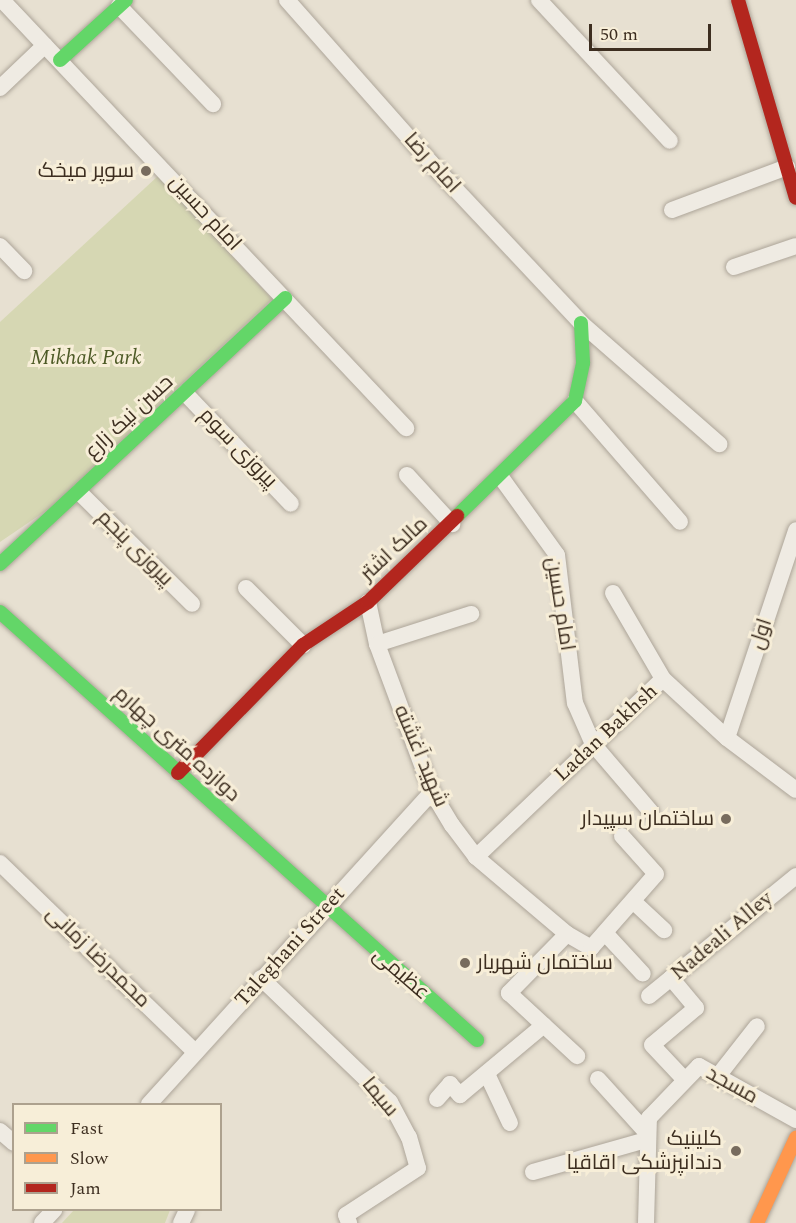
<!DOCTYPE html>
<html>
<head>
<meta charset="utf-8">
<style>
  body { margin:0 }
  #map { position:relative; width:796px; height:1223px; overflow:hidden; background:#e7e0d1; font-family:Spectral,Cairo,serif }
  div>[style] { position:absolute }
  [style*='--x'] { left:calc(var(--x)*1px); top:calc(var(--y)*1px); width:calc(var(--w)*1px); rotate:calc(var(--a)*1deg) }
  .green>* { inset:0; background:#d6d7b3 }
  .roads { filter:drop-shadow(0 0 2px #ada599) drop-shadow(0 0 2px #ada599) }
  .street>* { height:16px; margin:-8px; padding:0 8px; transform-origin:8px; border-radius:8px; background:#efebe3 }
  .fast>* { height:14px; margin:-7px; padding:0 7px; transform-origin:7px; border-radius:7px; background:#63d668 }
  .slow>* { height:14px; margin:-7px; padding:0 7px; transform-origin:7px; border-radius:7px; background:#ff974d }
  .jam>* { height:14px; margin:-7px; padding:0 7px; transform-origin:7px; border-radius:7px; background:#b3261e }
  .dots>* { width:16px; height:16px; translate:-50% -50%; box-sizing:border-box; border:3px solid #f7eed8; border-radius:50% }
  span { translate:-50% -50%; white-space:nowrap; text-align:center; line-height:1.15; -webkit-text-stroke:6px #f7eed8; paint-order:stroke }
  .street-label { font-size:21px; color:#3d2e20 }
  .poi-label { font-size:21px; color:#3d2e20 }
  .right { translate:-100% -50%; text-align:right }
  .left { translate:0 -50%; text-align:left }
  .park-label { font-size:21px; color:#4d5a26; font-style:italic }
  .legend { position:absolute; left:12px; top:1103px; width:210px; height:108px; box-sizing:border-box; background:#f7eed8; border:2px solid #ada18e; margin:0; padding:8px 10px; list-style:none; font-size:18px; color:#3d2e20 }
  .legend li { display:flex; align-items:center; gap:12px; height:30px }
  .legend b { width:30px; border:2px solid #ada18e }
  .scale { position:absolute; left:589px; top:24px; width:122px; height:27px; box-sizing:border-box; border:3px solid #3d2e20; border-top:0; padding-left:8px; font-size:18px; line-height:21px; white-space:nowrap; color:#3d2e20; -webkit-text-stroke:4px #f7eed8; paint-order:stroke }
</style>
</head>
<body>
<div id="map">
  <div class="green">
    <i style="clip-path:polygon(158px 176px,272px 299px,50px 508px,0 542px,0 322px)"></i>
    <i style="clip-path:polygon(74px 1210px,170px 1210px,165px 1223px,62px 1223px)"></i>
  </div>
  <div class="roads">
    <div class="street">
      <i style="--x:2;--y:0;--w:589;--a:46.65"></i>
      <i style="--x:287;--y:0;--w:217;--a:48.5"></i>
      <i style="--x:431;--y:163;--w:219;--a:46.8"></i>
      <i style="--x:581;--y:323;--w:184;--a:41.2"></i>
      <i style="--x:539;--y:0;--w:192;--a:47.1"></i>
      <i style="--x:119;--y:6;--w:136;--a:46.2"></i>
      <i style="--x:0;--y:88;--w:62;--a:-43.7"></i>
      <i style="--x:672;--y:210;--w:123;--a:-20.5"></i>
      <i style="--x:0;--y:246;--w:35;--a:46"></i>
      <i style="--x:734;--y:267;--w:65;--a:-18.7"></i>
      <i style="--x:185;--y:393;--w:153;--a:46.3"></i>
      <i style="--x:575;--y:401;--w:160;--a:49"></i>
      <i style="--x:407;--y:475;--w:67;--a:47.4"></i>
      <i style="--x:500;--y:476;--w:97;--a:54.2"></i>
      <i style="--x:557;--y:555;--w:149;--a:83.1"></i>
      <i style="--x:575;--y:703;--w:45;--a:66.3"></i>
      <i style="--x:593;--y:744;--w:89;--a:49.5"></i>
      <i style="--x:79;--y:492;--w:159;--a:44.7"></i>
      <i style="--x:246;--y:588;--w:81;--a:45"></i>
      <i style="--x:613;--y:593;--w:99;--a:59.8"></i>
      <i style="--x:663;--y:679;--w:87;--a:42.7"></i>
      <i style="--x:727;--y:738;--w:86;--a:37"></i>
      <i style="--x:368;--y:602;--w:43;--a:77.9"></i>
      <i style="--x:377;--y:644;--w:158;--a:69.6"></i>
      <i style="--x:432;--y:792;--w:39;--a:59"></i>
      <i style="--x:452;--y:825;--w:40;--a:53"></i>
      <i style="--x:476;--y:857;--w:119;--a:40.2"></i>
      <i style="--x:567;--y:934;--w:28;--a:30"></i>
      <i style="--x:591;--y:948;--w:98;--a:-48.7"></i>
      <i style="--x:656;--y:874;--w:51;--a:-131.8"></i>
      <i style="--x:377;--y:644;--w:99;--a:-17.7"></i>
      <i style="--x:727;--y:738;--w:219;--a:-71.6"></i>
      <i style="--x:476;--y:857;--w:258;--a:-43.6"></i>
      <i style="--x:0;--y:863;--w:272;--a:44.1"></i>
      <i style="--x:635;--y:903;--w:40;--a:43"></i>
      <i style="--x:567;--y:934;--w:83;--a:134.5"></i>
      <i style="--x:509;--y:993;--w:93;--a:42.8"></i>
      <i style="--x:606;--y:934;--w:54;--a:47.2"></i>
      <i style="--x:261;--y:978;--w:179;--a:43.9"></i>
      <i style="--x:390;--y:1102;--w:40;--a:62"></i>
      <i style="--x:409;--y:1137;--w:32;--a:74"></i>
      <i style="--x:418;--y:1168;--w:86;--a:146.9"></i>
      <i style="--x:346;--y:1215;--w:9;--a:69"></i>
      <i style="--x:671;--y:978;--w:39;--a:50"></i>
      <i style="--x:696;--y:1008;--w:57;--a:139.9"></i>
      <i style="--x:652;--y:1045;--w:48;--a:46.7"></i>
      <i style="--x:649;--y:996;--w:190;--a:-39.2"></i>
      <i style="--x:487;--y:1074;--w:54;--a:64.9"></i>
      <i style="--x:718;--y:1076;--w:63;--a:-52"></i>
      <i style="--x:598;--y:1079;--w:73;--a:47.8"></i>
      <i style="--x:437;--y:1099;--w:20;--a:-49"></i>
      <i style="--x:450;--y:1084;--w:15;--a:48"></i>
      <i style="--x:460;--y:1095;--w:109;--a:-39.8"></i>
      <i style="--x:149;--y:1104;--w:421;--a:-47.8"></i>
      <i style="--x:0;--y:1131;--w:18;--a:41"></i>
      <i style="--x:533;--y:1172;--w:117;--a:-15.8"></i>
      <i style="--x:42;--y:1223;--w:18;--a:-47"></i>
      <i style="--x:181;--y:1223;--w:14;--a:-65"></i>
      <i style="--x:646;--y:1223;--w:105;--a:-88.4"></i>
      <i style="--x:649;--y:1118;--w:72;--a:-46.1"></i>
      <i style="--x:699;--y:1066;--w:111;--a:29.1"></i>
    </div>
    <div class="fast">
      <i style="--x:60;--y:60;--w:89;--a:-42.3"></i>
      <i style="--x:457;--y:516;--w:165;--a:-44.3"></i>
      <i style="--x:575;--y:401;--w:39;--a:-78"></i>
      <i style="--x:583;--y:363;--w:40;--a:-92.9"></i>
      <i style="--x:0;--y:564;--w:390;--a:-43"></i>
      <i style="--x:0;--y:612;--w:641;--a:41.9"></i>
    </div>
    <div class="slow">
      <i style="--x:757;--y:1223;--w:94;--a:-65.4"></i>
    </div>
    <div class="jam">
      <i style="--x:738;--y:0;--w:206;--a:73.7"></i>
      <i style="--x:178;--y:773;--w:179;--a:-45.7"></i>
      <i style="--x:303;--y:645;--w:78;--a:-33.5"></i>
      <i style="--x:368;--y:602;--w:124;--a:-44"></i>
    </div>
  </div>
  <div class="dots">
    <i style="left:146px;top:171px;background:#786c5e"></i>
    <i style="left:726px;top:819px;background:#786c5e"></i>
    <i style="left:465px;top:963px;background:#786c5e"></i>
    <i style="left:736px;top:1151px;background:#786c5e"></i>
  </div>
  <div class="street-label">
    <span style="left:432px;top:163px;rotate:48deg">امام رضا</span>
    <span style="left:205px;top:213px;rotate:47deg">امام حسین</span>
    <span style="left:129px;top:417px;rotate:-43deg">حسن نیک زارع</span>
    <span style="left:238px;top:448px;rotate:46deg">پیروزی سوم</span>
    <span style="left:135px;top:548px;rotate:45deg">پیروزی پنجم</span>
    <span style="left:394px;top:549px;rotate:-43deg">مالک اشتر</span>
    <span style="left:560px;top:604px;rotate:81deg">امام حسین</span>
    <span style="left:761px;top:634px;rotate:-72deg">اول</span>
    <span style="left:606px;top:733px;rotate:-43deg">Ladan Bakhsh</span>
    <span style="left:177px;top:744px;rotate:42deg">دوازده متری چهارم</span>
    <span style="left:421px;top:756px;rotate:67deg">شهید آغشته</span>
    <span style="left:722px;top:936px;rotate:-40deg">Nadeali Alley</span>
    <span style="left:290px;top:947px;rotate:-48deg">Taleghani Street</span>
    <span style="left:98px;top:957px;rotate:44deg">محمدرضا زمانی</span>
    <span style="left:401px;top:974px;rotate:41deg">عظیمی</span>
    <span style="left:732px;top:1085px;rotate:29deg">مسجد</span>
    <span style="left:380px;top:1097px;rotate:50deg">سیما</span>
  </div>
  <div class="poi-label">
    <span class="right" style="left:134px;top:171px">سوپر میخک</span>
    <span class="right" style="left:714px;top:819px">ساختمان سپیدار</span>
    <span class="left" style="left:477px;top:963px">ساختمان شهریار</span>
    <span class="right" style="left:722px;top:1151px">کلینیک<br>دندانپزشکی اقاقیا</span>
  </div>
  <div class="park-label">
    <span style="left:86px;top:358px">Mikhak Park</span>
  </div>
  <ul class="legend">
  <li><b style="height:8px;background:#63d668"></b>Fast</li>
  <li><b style="height:8px;background:#ff974d"></b>Slow</li>
  <li><b style="height:8px;background:#b3261e"></b>Jam</li>
  </ul>
  <div class="scale">50 m</div>
</div>
</body>
</html>
